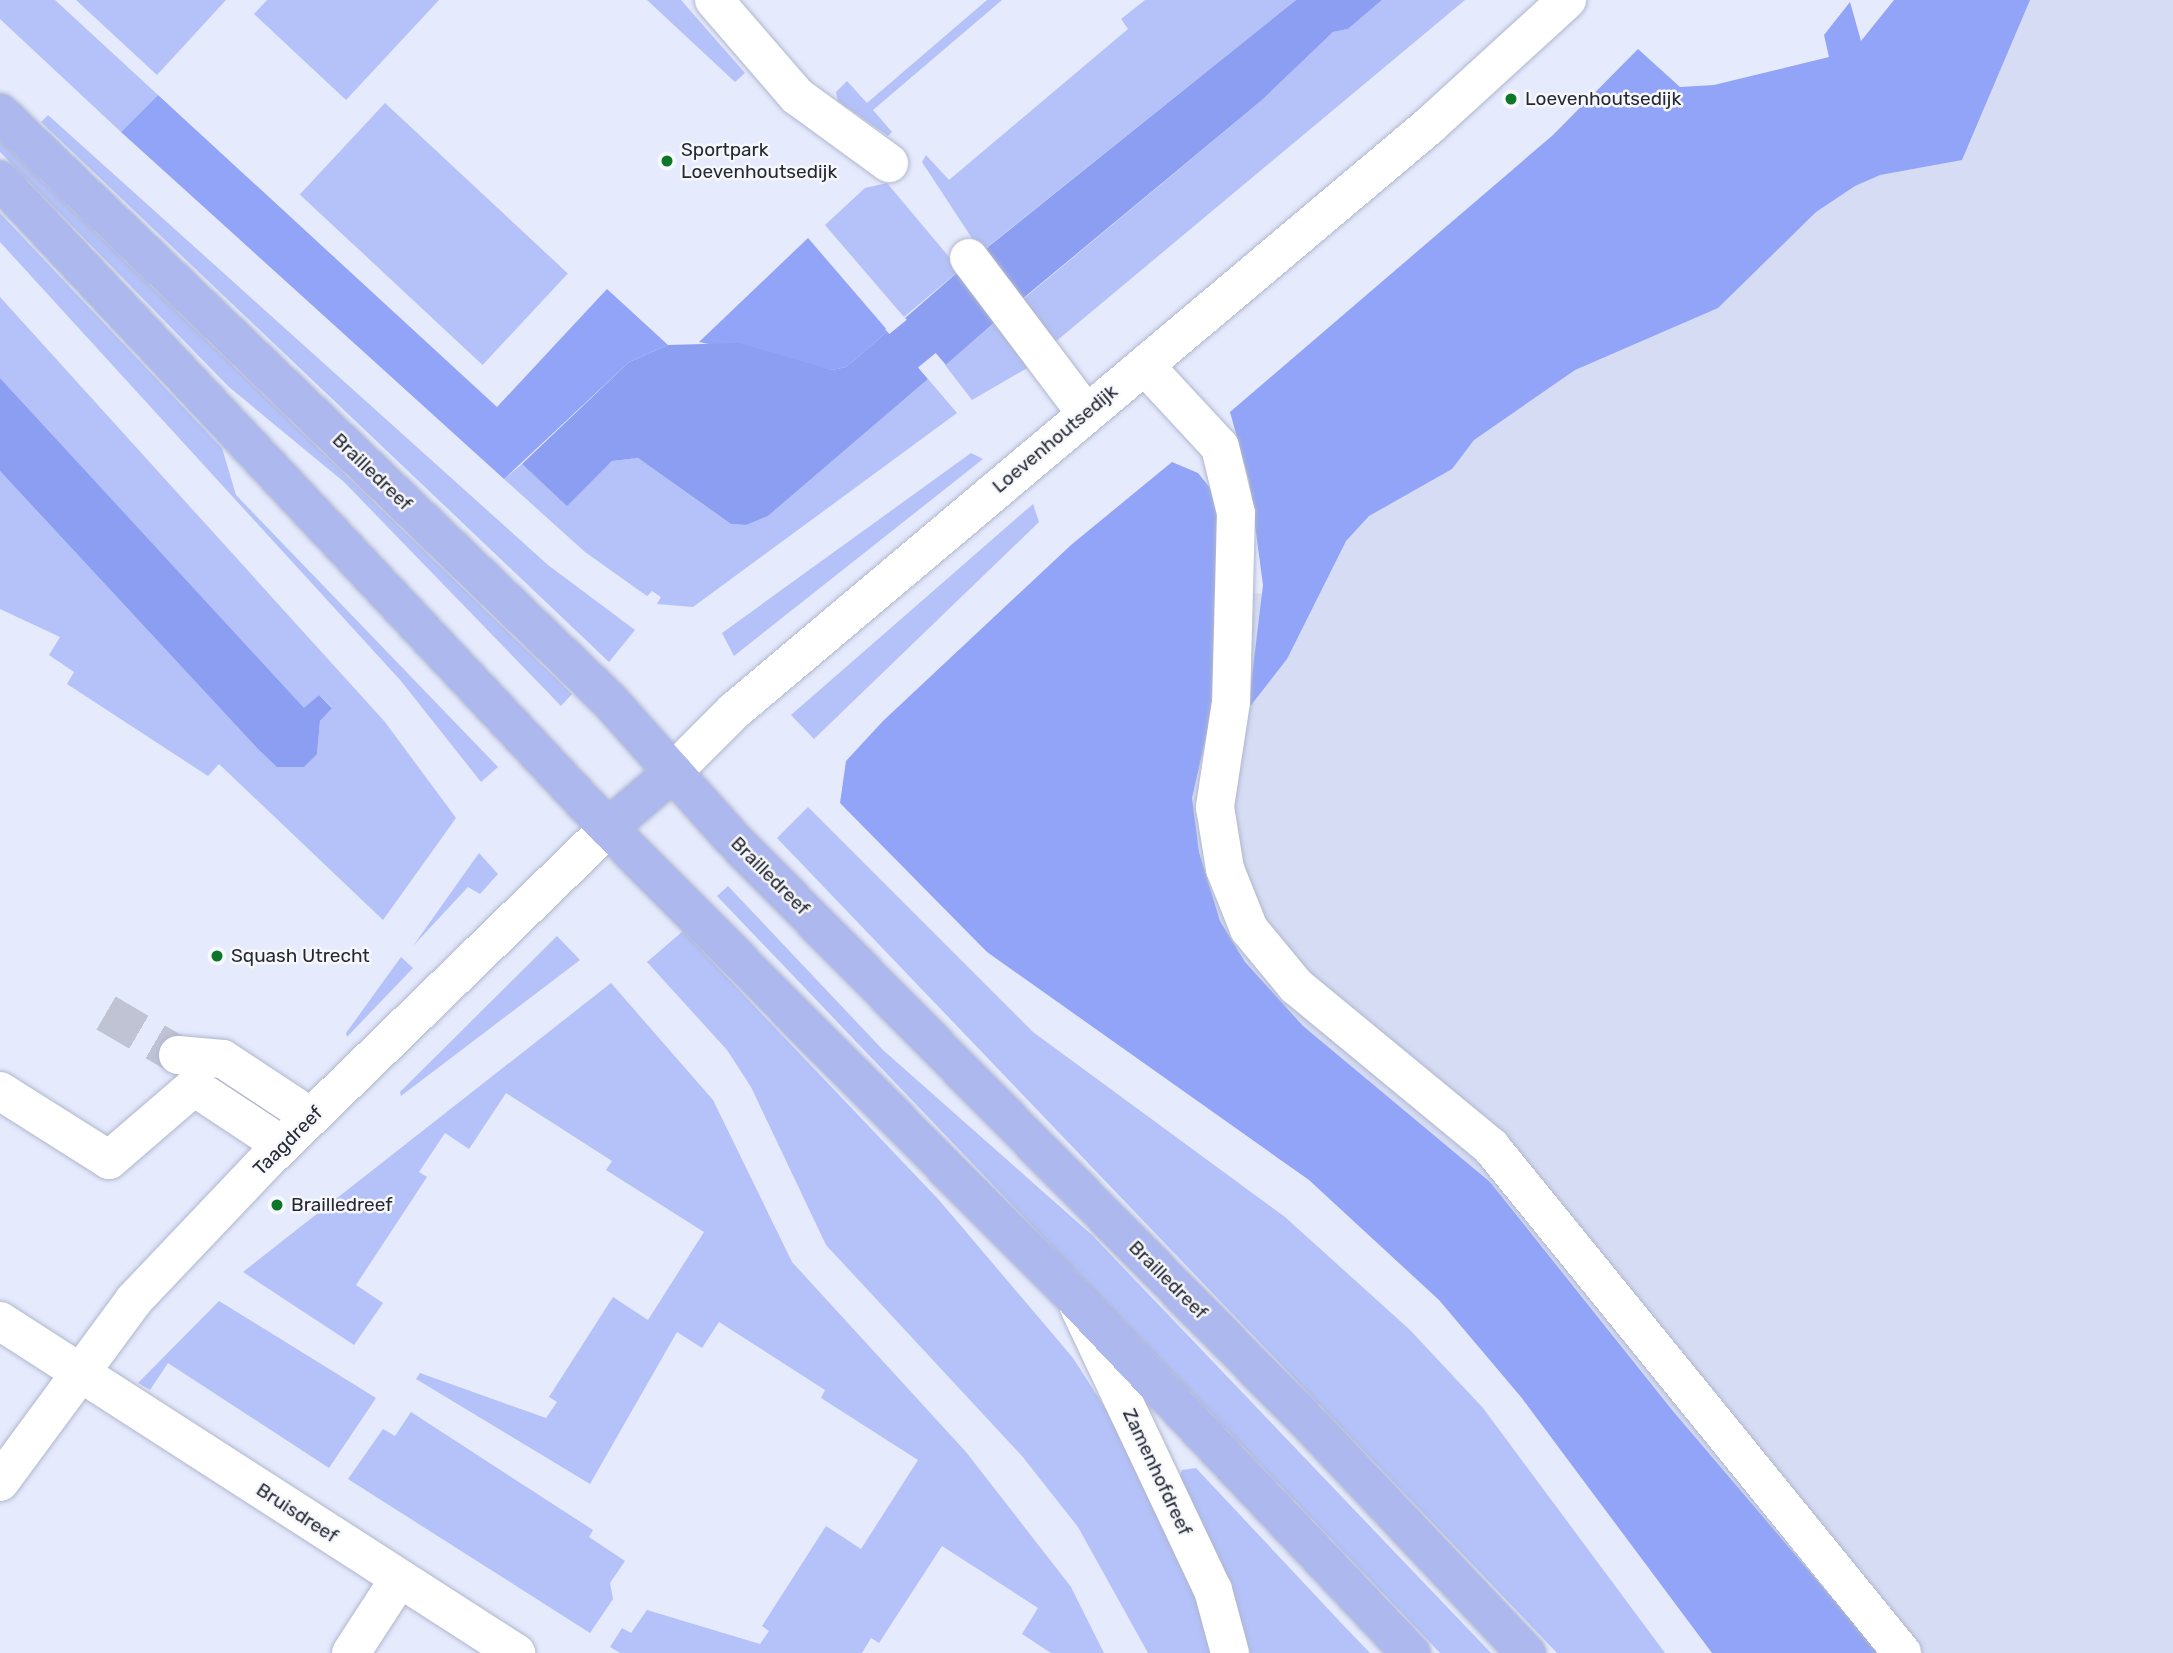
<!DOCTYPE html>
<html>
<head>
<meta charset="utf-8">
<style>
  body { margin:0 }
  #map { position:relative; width:2173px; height:1653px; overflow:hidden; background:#e5eafd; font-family:Rubik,sans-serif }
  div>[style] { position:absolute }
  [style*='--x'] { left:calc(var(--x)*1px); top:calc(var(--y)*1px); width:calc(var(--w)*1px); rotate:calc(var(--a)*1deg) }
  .built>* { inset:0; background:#d5dcf3 }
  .green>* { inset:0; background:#b4c2f9; transform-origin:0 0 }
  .forest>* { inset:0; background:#91a4f7 }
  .water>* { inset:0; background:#8c9ef1; transform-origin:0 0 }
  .pier>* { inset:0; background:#e5eafd }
  .canal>* { height:44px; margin:-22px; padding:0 22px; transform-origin:22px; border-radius:22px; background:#8c9ef1 }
  .minor-tunnel>* { height:38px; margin-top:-19px; transform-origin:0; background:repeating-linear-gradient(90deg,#bfc3d4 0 38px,transparent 0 57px) }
  .roads { filter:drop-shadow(0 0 2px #b0b6cd) drop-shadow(0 0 2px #b0b6cd) }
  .minor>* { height:38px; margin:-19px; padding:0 19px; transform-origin:19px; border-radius:19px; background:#fff }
  .major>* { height:38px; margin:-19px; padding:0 19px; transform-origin:19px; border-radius:19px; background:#adb8ef }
  .dots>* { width:19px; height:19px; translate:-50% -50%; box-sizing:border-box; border:4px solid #f6f8fd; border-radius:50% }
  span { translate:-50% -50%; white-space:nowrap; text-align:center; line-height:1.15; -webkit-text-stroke:5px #f6f8fd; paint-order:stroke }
  .poi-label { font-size:19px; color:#272932 }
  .left { translate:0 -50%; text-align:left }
  .street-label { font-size:19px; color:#272932 }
</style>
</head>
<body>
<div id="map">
  <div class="built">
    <i style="clip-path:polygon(1931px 0,2173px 0,2173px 1653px,1806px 1653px,1119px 883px,1230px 591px,1263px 594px,1920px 31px)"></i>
  </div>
  <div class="green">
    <i style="clip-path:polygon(0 0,55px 0,158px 95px,121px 132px,0 19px)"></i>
    <i style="clip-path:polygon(76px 0,226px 0,157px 75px)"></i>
    <i style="clip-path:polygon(267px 0,439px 0,346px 100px,254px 14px)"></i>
    <i style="clip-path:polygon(647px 0,681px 0,745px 73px,735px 82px)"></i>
    <i style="clip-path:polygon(987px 0,1002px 0,873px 110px,892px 132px,888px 136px,838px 101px,836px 92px,847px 81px,867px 103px)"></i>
    <i style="clip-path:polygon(1145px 0,1296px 0,981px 252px,922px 162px,926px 155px,949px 180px,1128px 29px,1121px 19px)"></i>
    <i style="clip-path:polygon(1382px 0,1465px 0,1054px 343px,1021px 301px,1262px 100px,1333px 32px,1348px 29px)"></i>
    <i style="left:385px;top:103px;width:250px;height:125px;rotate:43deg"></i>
    <i style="clip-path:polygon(48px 115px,548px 565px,635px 630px,609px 662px,41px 122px)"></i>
    <i style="clip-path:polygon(0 140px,572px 694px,561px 706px,344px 482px,229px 387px,0 152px)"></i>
    <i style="clip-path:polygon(887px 183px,960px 270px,904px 317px,825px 225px,865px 188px)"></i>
    <i style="clip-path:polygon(0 213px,222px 448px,236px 495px,498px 767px,481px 782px,401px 681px,0 242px)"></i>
    <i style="clip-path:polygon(0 297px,385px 722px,456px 818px,383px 920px,219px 764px,208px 776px,67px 684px,74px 672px,49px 655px,60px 637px,0 609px,0 471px,257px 748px,317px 754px,320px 721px,332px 707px,319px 695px,304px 709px,0 378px)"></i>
    <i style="clip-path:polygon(999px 319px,1029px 367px,972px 400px,945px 365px)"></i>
    <i style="clip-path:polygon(928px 379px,957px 413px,693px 607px,657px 604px,661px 597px,652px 591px,647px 596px,585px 552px,504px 479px,522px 464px,567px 505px,612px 461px,638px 458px,731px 524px,746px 525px,768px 516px)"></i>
    <i style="clip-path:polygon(971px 453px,983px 459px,734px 656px,722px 633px)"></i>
    <i style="clip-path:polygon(1033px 504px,1039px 522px,814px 739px,791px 715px)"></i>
    <i style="clip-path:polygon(808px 807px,1033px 1032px,1285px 1217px,1410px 1330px,1483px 1408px,1665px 1653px,1557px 1653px,777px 838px)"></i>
    <i style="clip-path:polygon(479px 853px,498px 874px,480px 894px,468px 887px,413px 946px)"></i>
    <i style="clip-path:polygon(728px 886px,883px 1050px,1092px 1235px,1491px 1653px,1440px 1653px,717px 896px)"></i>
    <i style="clip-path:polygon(683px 931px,939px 1200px,1073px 1358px,1124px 1437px,1170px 1528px,1218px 1653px,1148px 1653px,1078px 1527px,1022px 1456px,826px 1245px,751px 1087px,727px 1050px,647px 962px)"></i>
    <i style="clip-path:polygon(557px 936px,580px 960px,401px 1096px,400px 1092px)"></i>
    <i style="clip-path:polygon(401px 957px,413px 968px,347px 1037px,346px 1033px)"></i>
    <i style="clip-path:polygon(611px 983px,713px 1100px,792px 1262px,966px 1452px,1071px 1587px,1104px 1653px,1051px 1653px,1022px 1634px,1038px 1608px,942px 1546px,879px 1643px,871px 1638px,862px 1653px,620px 1653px,610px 1647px,622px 1628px,631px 1633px,647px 1610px,760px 1644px,769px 1631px,762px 1626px,826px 1526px,861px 1549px,918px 1460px,821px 1398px,825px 1390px,719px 1322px,702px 1348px,677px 1332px,590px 1484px,416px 1379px,420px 1373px,546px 1418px,557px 1402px,549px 1397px,613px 1297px,648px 1320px,704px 1232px,606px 1170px,612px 1161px,506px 1093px,469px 1149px,445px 1133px,419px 1172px,427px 1177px,356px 1285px,383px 1303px,354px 1345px,243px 1272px)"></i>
    <i style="clip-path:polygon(219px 1301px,376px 1398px,329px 1468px,168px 1363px,150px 1390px,138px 1383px)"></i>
    <i style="clip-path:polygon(411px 1412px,593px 1530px,589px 1537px,625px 1561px,610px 1583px,613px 1599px,590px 1633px,348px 1479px,383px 1429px,395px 1436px)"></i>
    <i style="clip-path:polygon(1196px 1468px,1345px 1627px,1370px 1653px,1248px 1653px,1178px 1481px,1182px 1470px)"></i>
  </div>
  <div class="forest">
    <i style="clip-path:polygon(1894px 0,2030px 0,1962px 160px,1880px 175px,1855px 186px,1816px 212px,1718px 308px,1575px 370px,1474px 440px,1452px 469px,1369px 516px,1346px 541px,1287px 659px,1248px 709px,1263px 585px,1249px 481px,1230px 412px,1553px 135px,1638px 49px,1680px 87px,1714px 85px,1829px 57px,1824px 35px,1850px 2px,1861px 41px)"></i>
    <i style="clip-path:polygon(158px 95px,497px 407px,607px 289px,668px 345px,629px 362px,504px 479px,121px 132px)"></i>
    <i style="clip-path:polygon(808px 238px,888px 331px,846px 367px,832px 370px,699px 342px)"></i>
    <i style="clip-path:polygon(1172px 462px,1198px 473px,1215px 494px,1225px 536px,1218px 684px,1192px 798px,1199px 852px,1220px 921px,1245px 962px,1303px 1026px,1490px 1182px,1672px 1410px,1879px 1653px,1712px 1653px,1521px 1397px,1439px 1300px,1309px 1180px,987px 952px,840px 803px,846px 761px,883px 721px,1071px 545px)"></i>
  </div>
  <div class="water">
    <i style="clip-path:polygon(1296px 0,1382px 0,1348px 29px,1333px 32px,1262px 100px,1021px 300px,983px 251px)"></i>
    <i style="left:958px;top:272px;width:62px;height:70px;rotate:49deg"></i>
    <i style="clip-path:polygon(888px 331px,928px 379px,768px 516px,746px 525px,731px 524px,638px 458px,612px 461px,567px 506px,522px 464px,629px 362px,668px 345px,739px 343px,832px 370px,846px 367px)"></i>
    <i style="clip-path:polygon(0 378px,304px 708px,319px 695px,332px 708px,320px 721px,317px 754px,304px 767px,277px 767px,257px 748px,0 471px)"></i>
  </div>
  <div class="pier">
    <i style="clip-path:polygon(902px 315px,945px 365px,942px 368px,902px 320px)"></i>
    <i style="clip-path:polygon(890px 328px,931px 377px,928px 379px,885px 329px)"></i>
  </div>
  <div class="canal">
    <i style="--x:858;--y:388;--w:139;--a:-39.2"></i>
  </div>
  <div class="minor-tunnel">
    <i style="--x:106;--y:1013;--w:83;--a:30.3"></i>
  </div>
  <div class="roads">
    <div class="minor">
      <i style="--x:714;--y:0;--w:127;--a:49.2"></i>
      <i style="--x:797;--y:96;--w:114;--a:36.1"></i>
      <i style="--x:969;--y:258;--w:193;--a:53"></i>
      <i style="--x:1145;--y:366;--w:110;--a:47.2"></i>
      <i style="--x:1220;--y:447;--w:68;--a:76.4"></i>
      <i style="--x:1236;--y:513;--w:189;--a:91.5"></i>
      <i style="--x:1231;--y:702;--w:106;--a:98.7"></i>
      <i style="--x:1215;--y:807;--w:63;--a:80.8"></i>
      <i style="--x:1225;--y:869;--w:65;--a:68.2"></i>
      <i style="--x:1249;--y:929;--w:74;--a:50.5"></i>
      <i style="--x:1296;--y:986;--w:253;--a:39.5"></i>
      <i style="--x:1491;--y:1147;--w:652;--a:50.91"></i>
      <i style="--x:673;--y:772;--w:86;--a:-45"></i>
      <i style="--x:734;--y:711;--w:908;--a:-40.09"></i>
      <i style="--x:1429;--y:126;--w:187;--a:-42.4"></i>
      <i style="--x:178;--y:1055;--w:45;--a:5.1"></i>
      <i style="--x:223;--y:1059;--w:105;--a:33.4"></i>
      <i style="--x:0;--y:1091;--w:129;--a:32.3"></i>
      <i style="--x:109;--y:1160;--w:112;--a:-40.7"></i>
      <i style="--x:194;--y:1087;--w:105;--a:33.4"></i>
      <i style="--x:1079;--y:1307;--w:313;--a:64.7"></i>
      <i style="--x:1213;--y:1590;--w:65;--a:74.9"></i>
      <i style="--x:0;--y:1321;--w:614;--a:32.76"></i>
      <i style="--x:0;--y:1482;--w:226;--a:-53.6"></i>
      <i style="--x:134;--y:1300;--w:193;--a:-46.5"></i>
      <i style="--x:267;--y:1160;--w:476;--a:-44.2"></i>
      <i style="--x:351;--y:1653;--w:88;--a:-57"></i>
    </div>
    <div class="major">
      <i style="--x:0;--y:113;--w:846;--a:43.95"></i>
      <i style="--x:609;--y:700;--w:183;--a:48.3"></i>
      <i style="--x:731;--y:837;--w:829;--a:45.39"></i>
      <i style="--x:1313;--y:1427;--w:311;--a:46.7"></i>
      <i style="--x:0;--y:180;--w:889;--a:46.82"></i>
      <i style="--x:608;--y:828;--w:660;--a:45.18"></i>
      <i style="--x:1073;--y:1296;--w:492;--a:46.6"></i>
      <i style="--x:608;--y:828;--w:86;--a:-40.7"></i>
    </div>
  </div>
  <div class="dots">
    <i style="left:1511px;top:99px;background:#0e7629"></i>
    <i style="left:667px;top:161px;background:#0e7629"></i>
    <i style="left:217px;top:956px;background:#0e7629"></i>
    <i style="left:277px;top:1205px;background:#0e7629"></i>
  </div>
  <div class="poi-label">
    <span class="left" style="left:1525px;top:99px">Loevenhoutsedijk</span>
    <span class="left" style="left:681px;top:161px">Sportpark<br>Loevenhoutsedijk</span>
    <span class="left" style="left:231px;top:956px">Squash Utrecht</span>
    <span class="left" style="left:291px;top:1205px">Brailledreef</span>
  </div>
  <div class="street-label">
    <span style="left:1055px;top:439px;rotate:-40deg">Loevenhoutsedijk</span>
    <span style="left:372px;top:472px;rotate:44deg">Brailledreef</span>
    <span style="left:770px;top:876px;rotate:45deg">Brailledreef</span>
    <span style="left:288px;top:1141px;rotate:-45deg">Taagdreef</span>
    <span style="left:1168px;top:1280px;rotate:45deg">Brailledreef</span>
    <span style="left:1157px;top:1472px;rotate:65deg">Zamenhofdreef</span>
    <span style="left:297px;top:1513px;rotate:33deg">Bruisdreef</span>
  </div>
</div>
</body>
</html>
